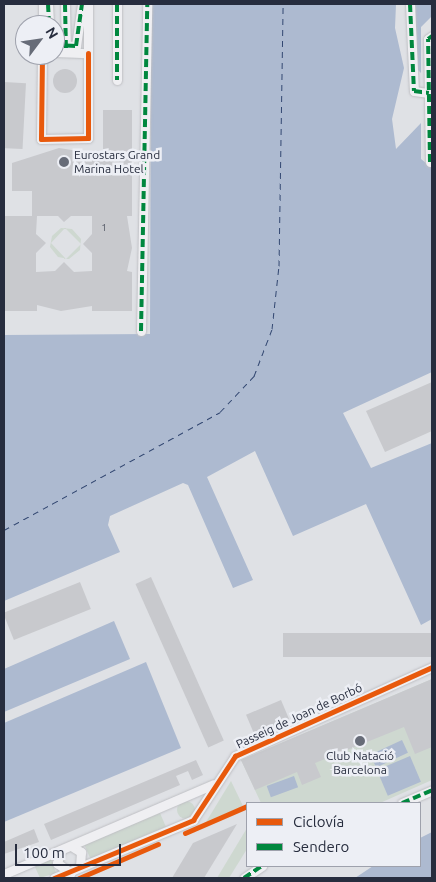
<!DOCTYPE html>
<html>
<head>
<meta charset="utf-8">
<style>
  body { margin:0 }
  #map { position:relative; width:436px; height:882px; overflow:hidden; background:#dfe1e5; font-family:Ubuntu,sans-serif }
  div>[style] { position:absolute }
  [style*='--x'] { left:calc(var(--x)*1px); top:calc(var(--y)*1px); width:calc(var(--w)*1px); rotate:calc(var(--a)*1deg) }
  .green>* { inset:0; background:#ced8d0; transform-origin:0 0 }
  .round { border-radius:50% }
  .water>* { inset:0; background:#adbad0; transform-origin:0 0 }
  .pier>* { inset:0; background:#dfe1e5 }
  .ferry>* { height:1px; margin-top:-0.5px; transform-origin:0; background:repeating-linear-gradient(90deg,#324771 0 6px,transparent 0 11px) }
  .building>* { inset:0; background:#c8c9cd; transform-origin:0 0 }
  .roads { filter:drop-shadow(0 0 1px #bebfc3) drop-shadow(0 0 1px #bebfc3) }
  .minor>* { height:9px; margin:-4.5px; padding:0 4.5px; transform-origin:4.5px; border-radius:4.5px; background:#efeff2 }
  .quiet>* { height:4px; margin-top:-2px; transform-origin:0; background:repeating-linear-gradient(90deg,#00873e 0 8px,transparent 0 12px) }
  .cycleway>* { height:5px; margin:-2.5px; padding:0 2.5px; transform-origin:2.5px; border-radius:2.5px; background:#e8590c }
  .dots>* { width:14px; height:14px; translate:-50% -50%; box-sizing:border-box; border:2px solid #edeff5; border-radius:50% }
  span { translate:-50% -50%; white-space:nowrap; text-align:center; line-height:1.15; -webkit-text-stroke:5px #edeff5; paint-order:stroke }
  .number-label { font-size:10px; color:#505562 }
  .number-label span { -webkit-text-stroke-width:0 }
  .poi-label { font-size:12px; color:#272d3e }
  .left { translate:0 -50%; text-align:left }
  .street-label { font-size:12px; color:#272d3e }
  .frame { position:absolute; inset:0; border:5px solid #272d3e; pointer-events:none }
  .legend { position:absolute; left:246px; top:802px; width:175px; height:65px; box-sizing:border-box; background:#edeff5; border:1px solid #9ea1ac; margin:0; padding:6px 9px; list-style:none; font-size:15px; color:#272d3e }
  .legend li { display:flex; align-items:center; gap:10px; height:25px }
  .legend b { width:25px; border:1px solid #9ea1ac }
  .north { position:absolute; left:15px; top:15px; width:50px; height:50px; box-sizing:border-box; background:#edeff5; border:1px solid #9ea1ac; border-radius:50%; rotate:59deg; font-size:14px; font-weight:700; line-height:20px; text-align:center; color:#272d3e }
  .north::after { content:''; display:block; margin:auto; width:18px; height:22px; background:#676c78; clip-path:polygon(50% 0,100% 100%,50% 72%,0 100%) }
  .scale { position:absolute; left:15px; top:844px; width:106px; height:22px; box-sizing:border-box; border:2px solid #272d3e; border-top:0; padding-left:6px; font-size:15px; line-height:18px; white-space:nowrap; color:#272d3e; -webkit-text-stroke:4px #edeff5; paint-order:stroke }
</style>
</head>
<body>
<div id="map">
  <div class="green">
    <i style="clip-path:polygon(evenodd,61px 228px,72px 229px,81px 239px,80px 250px,69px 259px,58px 257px,50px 247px,52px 236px,61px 228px,65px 228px,81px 244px,66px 259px,51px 243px,65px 228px)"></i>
    <i style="clip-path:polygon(432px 679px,432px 780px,380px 803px,261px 803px,241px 760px)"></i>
    <i style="clip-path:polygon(231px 781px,243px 806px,206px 822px)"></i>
    <i class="round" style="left:177px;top:801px;width:18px;height:18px"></i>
    <i style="left:160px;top:813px;width:15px;height:82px;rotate:67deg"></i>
    <i style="clip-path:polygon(247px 828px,247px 849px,229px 878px,217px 878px)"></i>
    <i style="clip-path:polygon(51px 859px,56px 873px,40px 878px,35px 867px)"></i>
  </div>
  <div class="water">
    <i style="clip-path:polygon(151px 4px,432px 4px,432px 16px,421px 27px,421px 159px,432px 168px,432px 372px,343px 413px,371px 468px,432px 443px,432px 619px,421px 625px,366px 504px,293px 536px,255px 451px,207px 477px,253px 580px,233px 588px,188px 485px,183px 483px,110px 516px,108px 525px,120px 552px,4px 601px,4px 335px,150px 334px)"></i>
    <i style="clip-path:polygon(114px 621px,130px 659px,4px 712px,4px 669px)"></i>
    <i style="clip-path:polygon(146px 662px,181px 748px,4px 822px,4px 723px)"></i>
    <i style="left:402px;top:740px;width:14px;height:35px;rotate:65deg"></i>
    <i style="left:410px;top:756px;width:28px;height:36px;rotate:67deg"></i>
    <i style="left:294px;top:776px;width:12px;height:29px;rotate:70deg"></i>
    <i style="clip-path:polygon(432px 832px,432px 878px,355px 878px,373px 866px,420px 866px,420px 838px)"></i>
  </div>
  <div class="pier">
    <i style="clip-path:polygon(396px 4px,415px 4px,417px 69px,421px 73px,421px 123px,396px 149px,392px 119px,404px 68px,395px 28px)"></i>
  </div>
  <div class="ferry">
    <i style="--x:4;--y:530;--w:246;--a:-28.6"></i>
    <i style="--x:220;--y:412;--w:50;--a:-46.6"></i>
    <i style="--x:254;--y:376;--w:50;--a:-69"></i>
    <i style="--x:272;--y:329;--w:63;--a:-83.7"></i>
    <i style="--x:279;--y:266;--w:262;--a:-89.1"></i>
  </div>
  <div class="building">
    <i class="round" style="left:53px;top:69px;width:24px;height:24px"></i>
    <i style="left:4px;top:82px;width:22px;height:66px;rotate:3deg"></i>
    <i style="clip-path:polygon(evenodd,103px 110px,132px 110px,132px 216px,127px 216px,132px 248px,127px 271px,132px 272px,132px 311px,92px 311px,92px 306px,61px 311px,37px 305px,37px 311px,4px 311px,4px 216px,32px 216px,32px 191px,12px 191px,12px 163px,59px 148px,103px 155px,103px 110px,37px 216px,58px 216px,64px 222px,71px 216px,92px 216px,92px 234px,83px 244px,92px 253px,92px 271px,74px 272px,64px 262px,55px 271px,36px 272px,36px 253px,46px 243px,36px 234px,37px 216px)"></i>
    <i style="clip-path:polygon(432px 382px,432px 431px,385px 452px,366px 411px)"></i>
    <i style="left:151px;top:577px;width:179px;height:17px;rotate:66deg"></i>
    <i style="left:80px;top:582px;width:29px;height:83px;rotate:68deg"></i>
    <i style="left:432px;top:633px;width:24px;height:149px;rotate:90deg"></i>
    <i style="clip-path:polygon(432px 679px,432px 747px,415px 754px,404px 727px,315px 763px,321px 777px,302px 785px,297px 772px,255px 790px,241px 760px)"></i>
    <i style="left:281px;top:700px;width:23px;height:38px;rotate:67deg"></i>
    <i style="clip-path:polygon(196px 760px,203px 775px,192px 780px,188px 771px,176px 776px,180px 785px,51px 840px,44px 824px)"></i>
    <i style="clip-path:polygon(237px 824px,204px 878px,172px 878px,193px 843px)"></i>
    <i style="clip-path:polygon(34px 829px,39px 842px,4px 854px,4px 842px)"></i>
  </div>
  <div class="roads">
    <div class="minor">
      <i style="--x:43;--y:4;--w:21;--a:90"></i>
      <i style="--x:48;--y:4;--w:21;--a:87"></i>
      <i style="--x:65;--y:4;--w:46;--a:88.8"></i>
      <i style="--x:117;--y:4;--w:76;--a:90"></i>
      <i style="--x:410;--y:4;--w:87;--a:87.4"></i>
      <i style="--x:414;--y:91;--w:15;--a:8"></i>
      <i style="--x:55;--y:45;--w:21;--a:3"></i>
      <i style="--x:76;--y:46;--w:42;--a:-81.9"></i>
      <i style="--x:55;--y:52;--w:33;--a:2"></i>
      <i style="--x:88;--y:53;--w:49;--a:-90"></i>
      <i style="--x:42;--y:55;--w:84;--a:90.7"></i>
      <i style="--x:41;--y:139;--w:47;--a:-1.2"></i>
      <i style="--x:88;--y:138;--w:85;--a:-90"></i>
      <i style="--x:430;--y:162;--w:123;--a:-90.9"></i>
      <i style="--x:428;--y:39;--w:5;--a:-37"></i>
      <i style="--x:141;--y:331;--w:327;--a:-88.9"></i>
      <i style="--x:402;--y:803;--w:33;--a:-23"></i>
      <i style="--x:71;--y:846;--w:12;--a:31"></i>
      <i style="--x:81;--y:852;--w:15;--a:94"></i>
      <i style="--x:61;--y:850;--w:14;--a:107"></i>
      <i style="--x:57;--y:863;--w:17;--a:36"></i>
      <i style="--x:4;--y:874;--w:228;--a:-23.2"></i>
      <i style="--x:54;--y:878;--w:151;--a:-22.6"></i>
      <i style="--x:193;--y:820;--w:77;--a:-56.7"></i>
      <i style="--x:235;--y:756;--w:216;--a:-24.3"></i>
      <i style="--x:244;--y:878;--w:22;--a:-34"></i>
    </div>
  </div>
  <div class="quiet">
    <i style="--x:48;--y:4;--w:21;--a:87"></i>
    <i style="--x:65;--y:4;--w:46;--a:88.8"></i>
    <i style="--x:117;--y:4;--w:76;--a:90"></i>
    <i style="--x:410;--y:4;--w:87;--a:87.4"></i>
    <i style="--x:414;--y:91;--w:15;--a:8"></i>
    <i style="--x:55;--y:45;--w:21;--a:3"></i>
    <i style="--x:76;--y:46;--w:42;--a:-81.9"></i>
    <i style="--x:430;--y:162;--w:123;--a:-90.9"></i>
    <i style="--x:428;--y:39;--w:5;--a:-37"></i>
    <i style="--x:141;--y:331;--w:327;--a:-88.9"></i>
    <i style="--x:402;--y:803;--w:33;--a:-23"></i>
    <i style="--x:244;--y:878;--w:22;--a:-34"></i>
  </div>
  <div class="cycleway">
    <i style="--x:42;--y:55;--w:84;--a:90.7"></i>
    <i style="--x:41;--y:139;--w:47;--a:-1.2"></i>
    <i style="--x:88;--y:138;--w:85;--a:-90"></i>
    <i style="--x:185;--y:833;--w:68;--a:-23.5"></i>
    <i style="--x:54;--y:878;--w:151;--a:-22.6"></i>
    <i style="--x:193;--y:820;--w:77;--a:-56.7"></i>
    <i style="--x:235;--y:756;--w:216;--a:-24.3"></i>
    <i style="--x:79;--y:878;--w:86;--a:-23.3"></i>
  </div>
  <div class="dots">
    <i style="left:64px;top:162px;background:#676c78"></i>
    <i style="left:360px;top:741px;background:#676c78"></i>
  </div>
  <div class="number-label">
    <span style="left:104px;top:228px">1</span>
  </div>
  <div class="poi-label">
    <span class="left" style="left:74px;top:162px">Eurostars Grand<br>Marina Hotel</span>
    <span style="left:360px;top:763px">Club Natació<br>Barcelona</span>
  </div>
  <div class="street-label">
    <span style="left:299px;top:716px;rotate:-25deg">Passeig de Joan de Borbó</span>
  </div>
  <div class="frame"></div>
  <ul class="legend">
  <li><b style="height:6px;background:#e8590c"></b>Ciclovía</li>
  <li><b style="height:6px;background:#00873e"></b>Sendero</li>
  </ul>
  <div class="north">N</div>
  <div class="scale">100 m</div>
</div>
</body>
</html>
